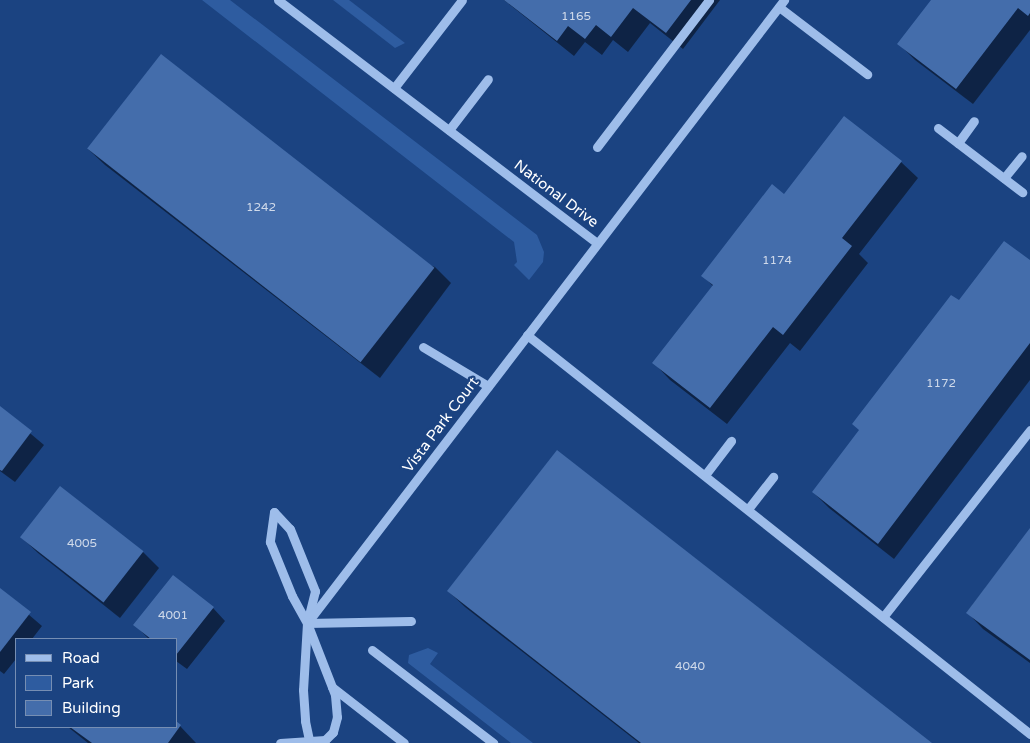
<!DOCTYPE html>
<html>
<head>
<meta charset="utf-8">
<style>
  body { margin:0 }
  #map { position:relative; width:1030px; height:743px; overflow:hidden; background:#1b4381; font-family:"Varela Round",sans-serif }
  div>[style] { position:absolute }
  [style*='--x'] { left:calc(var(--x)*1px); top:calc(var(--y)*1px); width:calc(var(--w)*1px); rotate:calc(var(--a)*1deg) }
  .green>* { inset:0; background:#2e5ca0 }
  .shadow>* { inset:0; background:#0007 }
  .building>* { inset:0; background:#446dab; transform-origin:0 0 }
  .minor>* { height:9px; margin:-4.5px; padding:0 4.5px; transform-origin:4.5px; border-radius:4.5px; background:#9ebdea }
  span { translate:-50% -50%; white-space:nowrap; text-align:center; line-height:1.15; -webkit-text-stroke:4.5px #1b4381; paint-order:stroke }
  .number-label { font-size:12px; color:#d0daea }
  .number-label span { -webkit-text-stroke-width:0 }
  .street-label { font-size:15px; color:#fff }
  .legend { position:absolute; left:15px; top:638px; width:162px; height:90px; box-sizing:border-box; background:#1b4381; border:1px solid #768eb3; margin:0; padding:6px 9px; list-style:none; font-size:15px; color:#fff }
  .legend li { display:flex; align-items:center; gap:10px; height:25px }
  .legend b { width:25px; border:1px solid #768eb3 }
</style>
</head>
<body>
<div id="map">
  <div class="green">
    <i style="clip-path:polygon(202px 0,230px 0,537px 235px,544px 252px,543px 262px,529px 280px,514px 265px,517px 262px,514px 242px)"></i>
    <i style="clip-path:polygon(333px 0,349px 0,405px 43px,395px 48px)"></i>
    <i style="clip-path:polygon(428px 648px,438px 653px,430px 664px,533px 743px,511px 743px,408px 663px,409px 655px)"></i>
  </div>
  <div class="shadow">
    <i style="clip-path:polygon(504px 0,720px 0,683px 49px,650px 23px,628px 52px,613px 40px,602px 55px,585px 42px,574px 56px)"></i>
    <i style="clip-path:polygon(933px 0,1030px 0,1030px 30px,973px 104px,915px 60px,899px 44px)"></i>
    <i style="clip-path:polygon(845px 118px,901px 162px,918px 178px,859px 254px,868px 263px,800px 351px,790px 343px,727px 424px,670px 380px,654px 363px,714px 287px,703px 276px,785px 196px)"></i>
    <i style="clip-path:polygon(88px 149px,435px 267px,451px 283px,380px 378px,105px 165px)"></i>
    <i style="clip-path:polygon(1030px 262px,1030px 380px,894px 559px,829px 508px,813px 492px)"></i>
    <i style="clip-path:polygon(0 408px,44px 445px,15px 482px,0 471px)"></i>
    <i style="clip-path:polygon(1030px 530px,1030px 663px,983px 629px,967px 612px)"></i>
    <i style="clip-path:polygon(21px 537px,143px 552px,159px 568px,120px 618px,38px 553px)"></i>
    <i style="clip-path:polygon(0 590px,42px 626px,32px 639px,16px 639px,16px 659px,4px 674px,0 671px)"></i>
    <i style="clip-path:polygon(448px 591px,930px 743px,639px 743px,465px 607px)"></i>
    <i style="clip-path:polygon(213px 608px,225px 621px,187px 669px,176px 661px,176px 639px,149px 639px,135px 625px)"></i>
    <i style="clip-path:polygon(180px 726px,196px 743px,88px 743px,68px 727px)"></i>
  </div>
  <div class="building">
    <i style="clip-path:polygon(504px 0,691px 0,666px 33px,633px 8px,611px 37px,596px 25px,585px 39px,568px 26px,557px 41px)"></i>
    <i style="clip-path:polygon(931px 0,1030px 0,1030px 13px,1028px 16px,1018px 8px,956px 89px,897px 44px)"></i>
    <i style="left:161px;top:54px;width:347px;height:120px;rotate:38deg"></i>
    <i style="clip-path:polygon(844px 116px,902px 161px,842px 238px,852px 246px,783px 335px,773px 327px,710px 408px,652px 363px,713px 285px,701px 276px,772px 184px,784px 194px)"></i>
    <i style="clip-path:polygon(1004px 241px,1030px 260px,1030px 343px,878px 544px,812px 492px,859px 430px,852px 424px,951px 295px,959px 300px)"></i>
    <i style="clip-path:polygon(0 406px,32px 431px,2px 471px,0 470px)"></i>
    <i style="clip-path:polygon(557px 450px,932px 743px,641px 743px,447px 591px)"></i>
    <i style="left:60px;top:486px;width:106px;height:65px;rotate:38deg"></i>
    <i style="clip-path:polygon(1030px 528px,1030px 660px,966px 613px)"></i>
    <i style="clip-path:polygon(173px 575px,214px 607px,176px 655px,176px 639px,151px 639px,133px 625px)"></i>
    <i style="clip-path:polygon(0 588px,31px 612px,0 652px)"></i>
    <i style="clip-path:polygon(176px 721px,181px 725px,168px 743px,92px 743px,70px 727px,176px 727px)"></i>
  </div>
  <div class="minor">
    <i style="--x:278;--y:0;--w:401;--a:37.3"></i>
    <i style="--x:779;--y:7;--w:111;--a:37.3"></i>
    <i style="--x:394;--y:88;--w:111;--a:-52.3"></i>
    <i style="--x:938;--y:128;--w:106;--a:37.3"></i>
    <i style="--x:449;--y:130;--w:64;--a:-52.6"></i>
    <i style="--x:958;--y:143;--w:27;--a:-54"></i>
    <i style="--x:597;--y:147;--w:185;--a:-52.7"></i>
    <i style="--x:1004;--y:178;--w:28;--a:-51"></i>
    <i style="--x:527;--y:335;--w:642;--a:38.42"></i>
    <i style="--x:423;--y:347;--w:76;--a:31"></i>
    <i style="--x:705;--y:475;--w:43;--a:-52.6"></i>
    <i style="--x:748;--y:509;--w:41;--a:-52"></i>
    <i style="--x:274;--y:512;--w:30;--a:98"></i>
    <i style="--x:270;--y:542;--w:58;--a:67.8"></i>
    <i style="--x:292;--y:596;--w:31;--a:61"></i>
    <i style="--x:307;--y:623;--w:77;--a:68.7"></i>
    <i style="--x:335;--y:695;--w:22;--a:85"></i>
    <i style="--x:337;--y:717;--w:16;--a:105"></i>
    <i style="--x:333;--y:732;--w:11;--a:135"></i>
    <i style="--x:325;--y:740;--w:45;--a:176.2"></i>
    <i style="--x:274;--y:512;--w:23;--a:47"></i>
    <i style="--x:290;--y:529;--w:67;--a:68"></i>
    <i style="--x:315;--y:591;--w:33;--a:104"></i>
    <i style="--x:307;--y:623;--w:67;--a:93.4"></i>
    <i style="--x:303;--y:690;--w:31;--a:86"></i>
    <i style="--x:305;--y:721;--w:19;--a:78"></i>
    <i style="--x:883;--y:617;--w:238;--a:-51.8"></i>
    <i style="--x:307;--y:623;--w:785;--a:-52.56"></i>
    <i style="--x:307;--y:623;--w:104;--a:-1.1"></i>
    <i style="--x:372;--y:650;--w:153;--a:37.5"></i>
    <i style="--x:332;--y:687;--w:91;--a:37.9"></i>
  </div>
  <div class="number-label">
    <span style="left:576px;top:17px">1165</span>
    <span style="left:261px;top:208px">1242</span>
    <span style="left:777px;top:261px">1174</span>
    <span style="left:941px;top:384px">1172</span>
    <span style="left:82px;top:544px">4005</span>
    <span style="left:173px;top:616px">4001</span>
    <span style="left:690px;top:667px">4040</span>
  </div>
  <div class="street-label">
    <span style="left:556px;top:194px;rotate:37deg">National Drive</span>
    <span style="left:441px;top:425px;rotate:-53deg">Vista Park Court</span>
  </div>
  <ul class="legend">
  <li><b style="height:6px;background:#9ebdea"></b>Road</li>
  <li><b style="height:14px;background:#2e5ca0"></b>Park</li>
  <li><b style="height:14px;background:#446dab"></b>Building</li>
  </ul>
</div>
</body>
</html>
